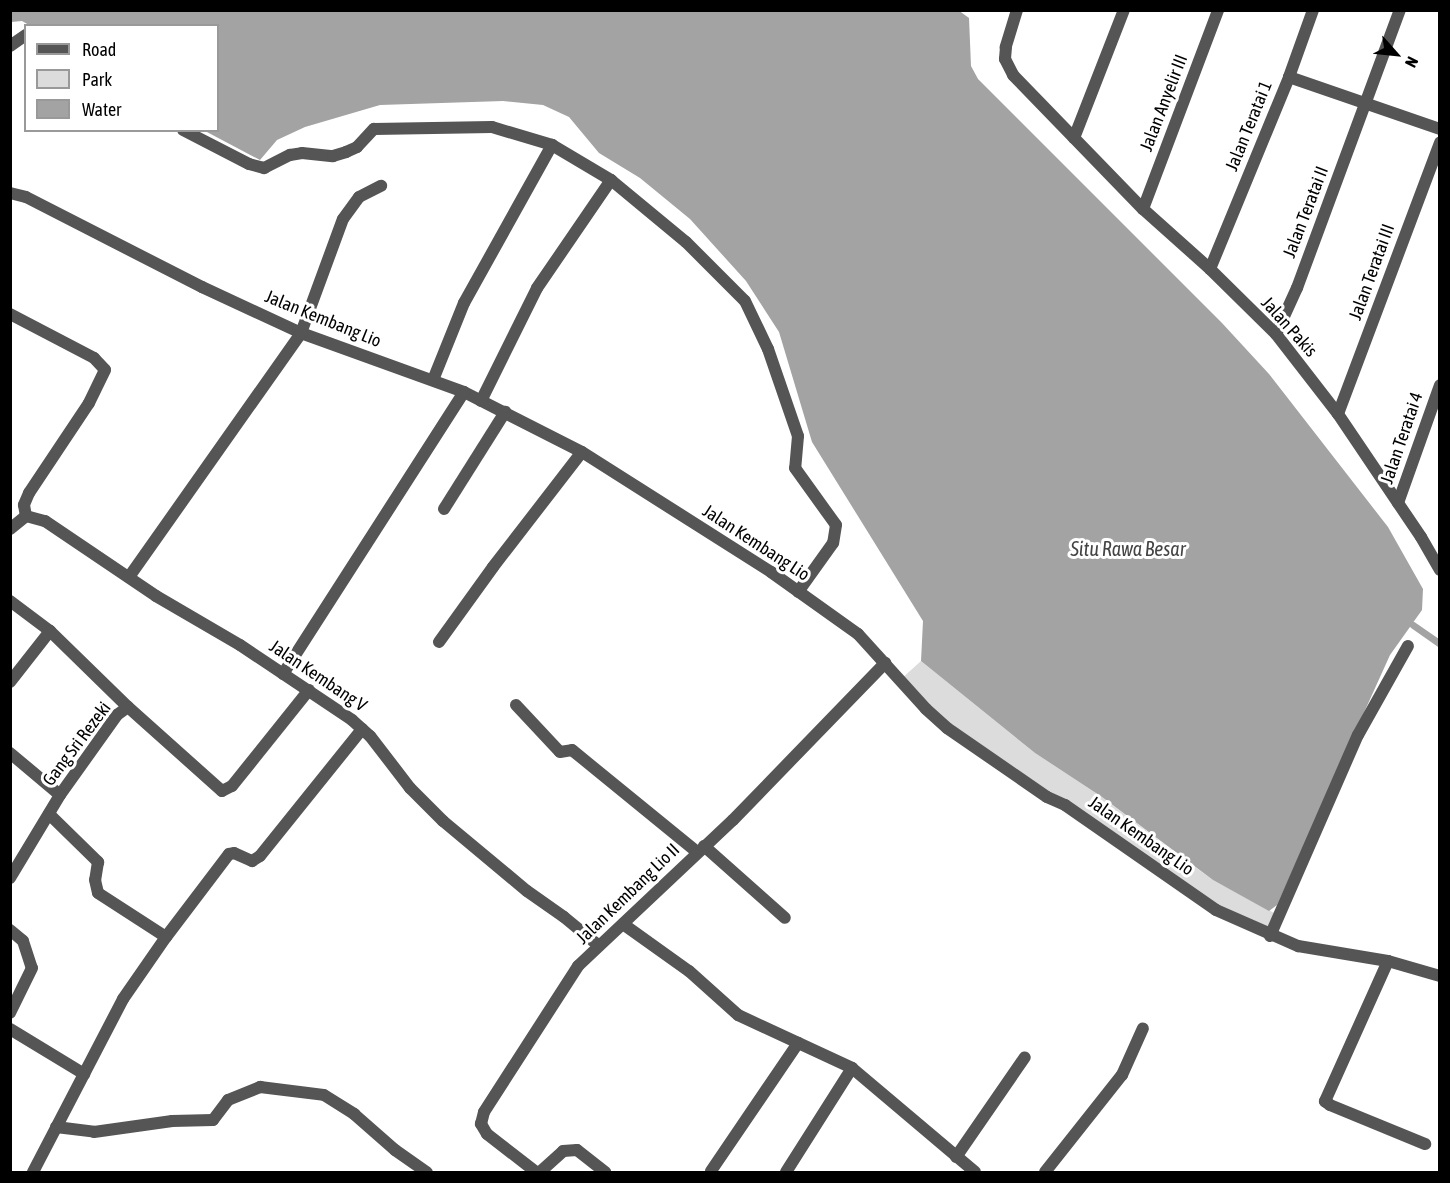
<!DOCTYPE html>
<html>
<head>
<meta charset="utf-8">
<style>
  body { margin:0 }
  #map { position:relative; width:1450px; height:1183px; overflow:hidden; background:#fff; font-family:"Asap Condensed",sans-serif }
  div>[style] { position:absolute }
  [style*='--x'] { left:calc(var(--x)*1px); top:calc(var(--y)*1px); width:calc(var(--w)*1px); rotate:calc(var(--a)*1deg) }
  .green>* { inset:0; background:#dcdcdc }
  .water>* { inset:0; background:#a3a3a3 }
  .stream>* { height:7px; margin:-3.5px; padding:0 3.5px; transform-origin:3.5px; border-radius:3.5px; background:#a3a3a3 }
  .street>* { height:12px; margin:-6px; padding:0 6px; transform-origin:6px; border-radius:6px; background:#555 }
  span { translate:-50% -50%; white-space:nowrap; text-align:center; line-height:1.15; -webkit-text-stroke:6px #fff; paint-order:stroke }
  .street-label { font-size:18px; color:#000 }
  .water-label { font-size:20px; color:#444; font-style:italic }
  .frame { position:absolute; inset:0; border:12px solid #000; pointer-events:none }
  .legend { position:absolute; left:24px; top:24px; width:195px; height:108px; box-sizing:border-box; background:#fff; border:2px solid #999; margin:0; padding:8px 10px; list-style:none; font-size:18px; color:#000 }
  .legend li { display:flex; align-items:center; gap:12px; height:30px }
  .legend b { width:30px; border:2px solid #999 }
  .north { position:absolute; left:1366px; top:24px; width:60px; height:60px; -webkit-text-stroke:4px #fff; paint-order:stroke; rotate:117deg; font-size:16px; font-weight:700; line-height:24px; text-align:center; color:#000 }
  .north::after { content:''; display:block; margin:auto; width:21px; height:27px; background:#000; clip-path:polygon(50% 0,100% 100%,50% 72%,0 100%) }
</style>
</head>
<body>
<div id="map">
  <div class="green">
    <i style="clip-path:polygon(921px 661px,1035px 753px,1102px 797px,1184px 859px,1213px 880px,1278px 915px,1270px 936px,1250px 927px,947px 728px,900px 680px)"></i>
  </div>
  <div class="water">
    <i style="clip-path:polygon(958px 10px,969px 18px,971px 66px,978px 79px,1222px 323px,1269px 374px,1388px 527px,1423px 589px,1422px 610px,1390px 655px,1277px 905px,1269px 911px,1213px 880px,1102px 797px,1035px 753px,921px 661px,923px 621px,812px 442px,779px 332px,746px 281px,690px 219px,640px 178px,599px 153px,569px 117px,543px 105px,503px 101px,380px 105px,305px 127px,277px 140px,260px 160px,205px 131px,218px 130px,218px 26px,29px 25px,22px 21px,11px 22px,10px 11px)"></i>
  </div>
  <div class="stream">
    <i style="--x:1413;--y:625;--w:33;--a:35"></i>
  </div>
  <div class="street">
    <i style="--x:1017;--y:10;--w:39;--a:107"></i>
    <i style="--x:1006;--y:47;--w:12;--a:95"></i>
    <i style="--x:1005;--y:59;--w:18;--a:63"></i>
    <i style="--x:1013;--y:75;--w:187;--a:45.9"></i>
    <i style="--x:1143;--y:209;--w:90;--a:41.8"></i>
    <i style="--x:1210;--y:269;--w:93;--a:44.6"></i>
    <i style="--x:1276;--y:334;--w:101;--a:52.2"></i>
    <i style="--x:1338;--y:414;--w:148;--a:56"></i>
    <i style="--x:1421;--y:537;--w:38;--a:60"></i>
    <i style="--x:10;--y:46;--w:19;--a:-35"></i>
    <i style="--x:1289;--y:77;--w:160;--a:19"></i>
    <i style="--x:183;--y:130;--w:74;--a:27.3"></i>
    <i style="--x:249;--y:164;--w:16;--a:15"></i>
    <i style="--x:264;--y:168;--w:29;--a:-27"></i>
    <i style="--x:290;--y:155;--w:12;--a:-9"></i>
    <i style="--x:302;--y:153;--w:31;--a:6"></i>
    <i style="--x:333;--y:156;--w:14;--a:-17"></i>
    <i style="--x:346;--y:152;--w:12;--a:-24"></i>
    <i style="--x:357;--y:147;--w:25;--a:-47"></i>
    <i style="--x:374;--y:129;--w:118;--a:-1"></i>
    <i style="--x:492;--y:127;--w:63;--a:16.7"></i>
    <i style="--x:552;--y:145;--w:69;--a:30.7"></i>
    <i style="--x:611;--y:180;--w:97;--a:39.6"></i>
    <i style="--x:686;--y:242;--w:83;--a:45"></i>
    <i style="--x:745;--y:301;--w:53;--a:64.4"></i>
    <i style="--x:768;--y:349;--w:92;--a:71"></i>
    <i style="--x:798;--y:436;--w:32;--a:95"></i>
    <i style="--x:795;--y:468;--w:70;--a:54.3"></i>
    <i style="--x:836;--y:525;--w:18;--a:99"></i>
    <i style="--x:833;--y:543;--w:60;--a:125.5"></i>
    <i style="--x:1074;--y:138;--w:137;--a:-68.7"></i>
    <i style="--x:10;--y:193;--w:16;--a:14"></i>
    <i style="--x:26;--y:197;--w:198;--a:27.1"></i>
    <i style="--x:202;--y:287;--w:109;--a:24.9"></i>
    <i style="--x:301;--y:333;--w:173;--a:19.9"></i>
    <i style="--x:464;--y:392;--w:132;--a:27"></i>
    <i style="--x:582;--y:452;--w:224;--a:32.4"></i>
    <i style="--x:771;--y:572;--w:107;--a:35.5"></i>
    <i style="--x:858;--y:634;--w:101;--a:47.8"></i>
    <i style="--x:926;--y:709;--w:28;--a:42"></i>
    <i style="--x:947;--y:728;--w:121;--a:34.6"></i>
    <i style="--x:1047;--y:797;--w:20;--a:24"></i>
    <i style="--x:1065;--y:805;--w:184;--a:34.8"></i>
    <i style="--x:1216;--y:910;--w:90;--a:23.7"></i>
    <i style="--x:1298;--y:946;--w:91;--a:9.5"></i>
    <i style="--x:1388;--y:961;--w:54;--a:16.1"></i>
    <i style="--x:1143;--y:209;--w:213;--a:-69.3"></i>
    <i style="--x:1210;--y:269;--w:208;--a:-67.6"></i>
    <i style="--x:1289;--y:77;--w:71;--a:-70.3"></i>
    <i style="--x:10;--y:314;--w:95;--a:27.6"></i>
    <i style="--x:94;--y:358;--w:16;--a:47"></i>
    <i style="--x:105;--y:370;--w:37;--a:116"></i>
    <i style="--x:89;--y:403;--w:108;--a:123.7"></i>
    <i style="--x:29;--y:493;--w:13;--a:113"></i>
    <i style="--x:24;--y:505;--w:11;--a:80"></i>
    <i style="--x:1276;--y:334;--w:51;--a:-65.5"></i>
    <i style="--x:1297;--y:288;--w:296;--a:-69.7"></i>
    <i style="--x:433;--y:380;--w:83;--a:-68.1"></i>
    <i style="--x:464;--y:303;--w:181;--a:-60.9"></i>
    <i style="--x:481;--y:401;--w:126;--a:-63.6"></i>
    <i style="--x:537;--y:288;--w:131;--a:-55.6"></i>
    <i style="--x:1338;--y:414;--w:290;--a:-69.4"></i>
    <i style="--x:1398;--y:503;--w:125;--a:-70.4"></i>
    <i style="--x:444;--y:509;--w:115;--a:-57.8"></i>
    <i style="--x:10;--y:529;--w:21;--a:-39"></i>
    <i style="--x:26;--y:516;--w:20;--a:15"></i>
    <i style="--x:45;--y:521;--w:134;--a:34"></i>
    <i style="--x:156;--y:596;--w:97;--a:30.3"></i>
    <i style="--x:240;--y:645;--w:135;--a:33.8"></i>
    <i style="--x:352;--y:720;--w:24;--a:42"></i>
    <i style="--x:370;--y:736;--w:66;--a:52.4"></i>
    <i style="--x:410;--y:788;--w:47;--a:45"></i>
    <i style="--x:443;--y:821;--w:109;--a:39.8"></i>
    <i style="--x:527;--y:891;--w:45;--a:35.1"></i>
    <i style="--x:564;--y:917;--w:45;--a:39.6"></i>
    <i style="--x:129;--y:577;--w:299;--a:-54.8"></i>
    <i style="--x:301;--y:333;--w:121;--a:-69.8"></i>
    <i style="--x:343;--y:219;--w:27;--a:-54"></i>
    <i style="--x:359;--y:197;--w:25;--a:-27"></i>
    <i style="--x:10;--y:601;--w:50;--a:36.9"></i>
    <i style="--x:50;--y:631;--w:109;--a:44.3"></i>
    <i style="--x:128;--y:707;--w:14;--a:144"></i>
    <i style="--x:117;--y:715;--w:98;--a:125.5"></i>
    <i style="--x:60;--y:795;--w:97;--a:121.1"></i>
    <i style="--x:439;--y:642;--w:92;--a:-54.2"></i>
    <i style="--x:493;--y:567;--w:145;--a:-52.3"></i>
    <i style="--x:283;--y:674;--w:335;--a:-57.3"></i>
    <i style="--x:10;--y:682;--w:65;--a:-51.9"></i>
    <i style="--x:516;--y:705;--w:64;--a:46.9"></i>
    <i style="--x:560;--y:752;--w:12;--a:-9"></i>
    <i style="--x:572;--y:750;--w:161;--a:39.2"></i>
    <i style="--x:128;--y:707;--w:126;--a:41.8"></i>
    <i style="--x:222;--y:791;--w:11;--a:-27"></i>
    <i style="--x:232;--y:786;--w:123;--a:-51.3"></i>
    <i style="--x:10;--y:753;--w:65;--a:40"></i>
    <i style="--x:49;--y:814;--w:69;--a:44.4"></i>
    <i style="--x:98;--y:862;--w:18;--a:99"></i>
    <i style="--x:95;--y:880;--w:13;--a:77"></i>
    <i style="--x:98;--y:893;--w:81;--a:32.9"></i>
    <i style="--x:704;--y:846;--w:108;--a:41.6"></i>
    <i style="--x:623;--y:924;--w:81;--a:35.5"></i>
    <i style="--x:689;--y:971;--w:66;--a:41.9"></i>
    <i style="--x:738;--y:1015;--w:126;--a:24.9"></i>
    <i style="--x:852;--y:1068;--w:161;--a:40.2"></i>
    <i style="--x:10;--y:930;--w:17;--a:40"></i>
    <i style="--x:23;--y:941;--w:28;--a:72"></i>
    <i style="--x:32;--y:968;--w:50;--a:116.1"></i>
    <i style="--x:1270;--y:936;--w:219;--a:-66.4"></i>
    <i style="--x:1358;--y:735;--w:102;--a:-60.7"></i>
    <i style="--x:1388;--y:961;--w:154;--a:114.2"></i>
    <i style="--x:1325;--y:1101;--w:6;--a:39"></i>
    <i style="--x:1330;--y:1105;--w:103;--a:22.3"></i>
    <i style="--x:10;--y:1029;--w:87;--a:31.3"></i>
    <i style="--x:56;--y:1127;--w:38;--a:7"></i>
    <i style="--x:94;--y:1132;--w:79;--a:-8"></i>
    <i style="--x:172;--y:1121;--w:41;--a:-1.4"></i>
    <i style="--x:213;--y:1120;--w:25;--a:-53"></i>
    <i style="--x:228;--y:1100;--w:35;--a:-22"></i>
    <i style="--x:260;--y:1087;--w:64;--a:7.1"></i>
    <i style="--x:324;--y:1095;--w:36;--a:32"></i>
    <i style="--x:354;--y:1114;--w:55;--a:41.3"></i>
    <i style="--x:395;--y:1150;--w:39;--a:35"></i>
    <i style="--x:956;--y:1157;--w:121;--a:-55.4"></i>
    <i style="--x:711;--y:1171;--w:155;--a:-55.8"></i>
    <i style="--x:33;--y:1172;--w:195;--a:-62.5"></i>
    <i style="--x:123;--y:999;--w:75;--a:-55.3"></i>
    <i style="--x:166;--y:937;--w:104;--a:-52.8"></i>
    <i style="--x:229;--y:854;--w:5;--a:-11"></i>
    <i style="--x:234;--y:853;--w:20;--a:24"></i>
    <i style="--x:252;--y:861;--w:9;--a:-32"></i>
    <i style="--x:260;--y:856;--w:163;--a:-51.2"></i>
    <i style="--x:536;--y:1172;--w:62;--a:-142.2"></i>
    <i style="--x:487;--y:1134;--w:12;--a:-121"></i>
    <i style="--x:481;--y:1124;--w:12;--a:-76"></i>
    <i style="--x:484;--y:1112;--w:174;--a:-57.2"></i>
    <i style="--x:578;--y:966;--w:213;--a:-43.3"></i>
    <i style="--x:733;--y:820;--w:219;--a:-45.9"></i>
    <i style="--x:540;--y:1172;--w:31;--a:-42"></i>
    <i style="--x:563;--y:1151;--w:14;--a:-4"></i>
    <i style="--x:577;--y:1150;--w:36;--a:38"></i>
    <i style="--x:786;--y:1172;--w:123;--a:-57.6"></i>
    <i style="--x:1045;--y:1172;--w:124;--a:-51.6"></i>
    <i style="--x:1122;--y:1075;--w:51;--a:-65.9"></i>
  </div>
  <div class="street-label">
    <span style="left:1164px;top:103px;rotate:-69deg">Jalan Anyelir III</span>
    <span style="left:1249px;top:126px;rotate:-68deg">Jalan Teratai 1</span>
    <span style="left:1306px;top:212px;rotate:-69deg">Jalan Teratai II</span>
    <span style="left:1372px;top:272px;rotate:-70deg">Jalan Teratai III</span>
    <span style="left:323px;top:319px;rotate:22deg">Jalan Kembang Lio</span>
    <span style="left:1289px;top:327px;rotate:48deg">Jalan Pakis</span>
    <span style="left:1402px;top:438px;rotate:-71deg">Jalan Teratai 4</span>
    <span style="left:756px;top:543px;rotate:33deg">Jalan Kembang Lio</span>
    <span style="left:318px;top:676px;rotate:34deg">Jalan Kembang V</span>
    <span style="left:77px;top:744px;rotate:-53deg">Gang Sri Rezeki</span>
    <span style="left:1141px;top:836px;rotate:35deg">Jalan Kembang Lio</span>
    <span style="left:628px;top:894px;rotate:-44deg">Jalan Kembang Lio II</span>
  </div>
  <div class="water-label">
    <span style="left:1128px;top:548px">Situ Rawa Besar</span>
  </div>
  <div class="frame"></div>
  <ul class="legend">
  <li><b style="height:8px;background:#555"></b>Road</li>
  <li><b style="height:16px;background:#dcdcdc"></b>Park</li>
  <li><b style="height:16px;background:#a3a3a3"></b>Water</li>
  </ul>
  <div class="north">N</div>
</div>
</body>
</html>
